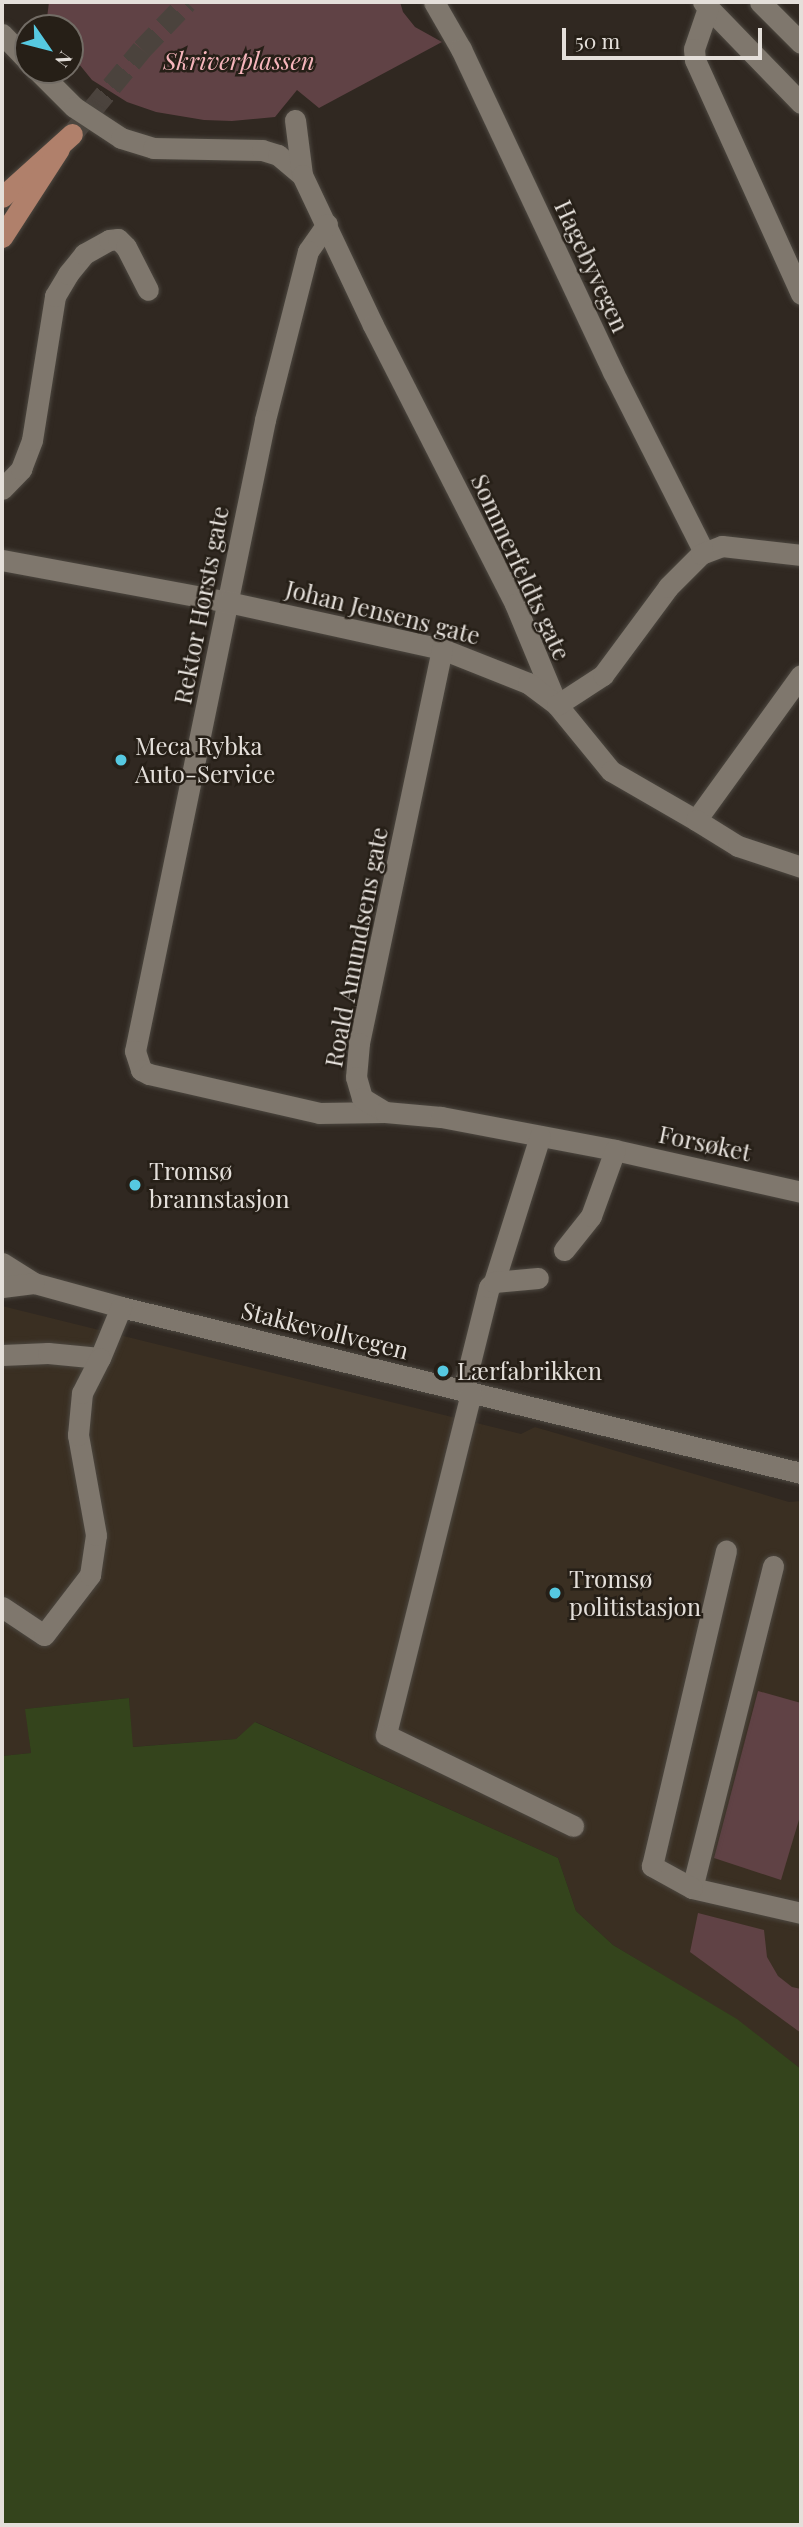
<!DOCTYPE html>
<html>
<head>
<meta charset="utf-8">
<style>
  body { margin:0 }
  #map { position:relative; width:803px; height:2527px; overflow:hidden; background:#302821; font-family:"Playfair Display",serif }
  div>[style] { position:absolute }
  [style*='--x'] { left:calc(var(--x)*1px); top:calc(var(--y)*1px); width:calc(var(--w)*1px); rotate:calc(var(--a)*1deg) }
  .built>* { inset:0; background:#3a2f22 }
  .green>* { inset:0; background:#604245 }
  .water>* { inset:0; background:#34441c }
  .major-tunnel>* { height:21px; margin-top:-10.5px; transform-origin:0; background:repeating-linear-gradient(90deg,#4b433d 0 21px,transparent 0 31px) }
  .roads { filter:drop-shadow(0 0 2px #4c4740) drop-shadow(0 0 2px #4c4740) }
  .minor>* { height:21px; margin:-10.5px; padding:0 10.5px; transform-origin:10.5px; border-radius:10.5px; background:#7f776d }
  .major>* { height:21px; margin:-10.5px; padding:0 10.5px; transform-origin:10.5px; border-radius:10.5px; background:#b0806b }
  .dots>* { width:19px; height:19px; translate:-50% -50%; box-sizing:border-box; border:4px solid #261f17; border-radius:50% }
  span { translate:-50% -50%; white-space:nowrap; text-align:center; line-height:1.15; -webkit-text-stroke:5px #261f17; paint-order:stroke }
  .park-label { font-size:24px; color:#f7b6bc; font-style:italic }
  .street-label { font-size:24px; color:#e4dfda }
  .poi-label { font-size:24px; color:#e4dfda }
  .left { translate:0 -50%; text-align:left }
  .frame { position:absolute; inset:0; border:4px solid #e4dfda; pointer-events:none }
  .north { position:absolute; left:14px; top:14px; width:70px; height:70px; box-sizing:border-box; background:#261f17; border:2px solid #726c65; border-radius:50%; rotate:125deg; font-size:19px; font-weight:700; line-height:28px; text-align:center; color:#e4dfda }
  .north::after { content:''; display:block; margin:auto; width:24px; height:32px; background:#56c9e1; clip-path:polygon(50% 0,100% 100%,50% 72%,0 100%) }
  .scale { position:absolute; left:562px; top:28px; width:200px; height:32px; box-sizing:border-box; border:4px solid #e4dfda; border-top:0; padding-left:9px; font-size:21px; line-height:24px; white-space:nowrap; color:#e4dfda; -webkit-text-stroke:5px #261f17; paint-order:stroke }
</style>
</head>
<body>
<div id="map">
  <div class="built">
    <i style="clip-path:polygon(2px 1306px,521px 1434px,535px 1427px,789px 1502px,801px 1501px,801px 2069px,736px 2019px,613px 1945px,576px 1911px,558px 1858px,256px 1722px,236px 1739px,132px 1747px,129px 1698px,26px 1709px,31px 1753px,2px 1756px)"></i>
  </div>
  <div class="green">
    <i style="clip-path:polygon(49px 2px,400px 2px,403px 12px,415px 27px,442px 42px,319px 108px,297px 90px,275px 117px,232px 121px,204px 120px,156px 112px,127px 102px,92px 80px,70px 53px,70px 28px,54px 28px,47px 18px)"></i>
    <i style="clip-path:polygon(758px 1691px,801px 1703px,801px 1813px,781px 1880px,714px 1858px)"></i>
    <i style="clip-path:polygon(698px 1913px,764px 1930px,767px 1957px,778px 1976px,792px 1987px,801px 1989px,801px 2033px,690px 1952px)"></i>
  </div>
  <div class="water">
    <i style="clip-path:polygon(129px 1698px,133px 1747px,236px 1739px,255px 1722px,558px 1858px,576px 1911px,613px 1945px,737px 2019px,801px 2069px,801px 2525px,2px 2525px,2px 1756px,31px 1753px,25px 1709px)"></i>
  </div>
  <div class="major-tunnel">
    <i style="--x:72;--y:134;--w:110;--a:-50.5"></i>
    <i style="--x:142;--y:49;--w:65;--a:-46.2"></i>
  </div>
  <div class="roads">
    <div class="minor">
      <i style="--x:434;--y:2;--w:54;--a:60.1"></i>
      <i style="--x:461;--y:49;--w:357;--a:64.8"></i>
      <i style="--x:613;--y:372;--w:202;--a:63.2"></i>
      <i style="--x:703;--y:2;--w:141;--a:45.9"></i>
      <i style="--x:760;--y:2;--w:58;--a:45"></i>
      <i style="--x:708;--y:8;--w:43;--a:108.9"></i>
      <i style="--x:694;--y:49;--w:11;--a:85"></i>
      <i style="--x:695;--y:60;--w:257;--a:65.6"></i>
      <i style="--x:2;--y:34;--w:37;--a:46"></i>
      <i style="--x:37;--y:70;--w:52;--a:45"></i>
      <i style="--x:74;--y:107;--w:56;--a:33.4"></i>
      <i style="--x:121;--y:138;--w:34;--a:17"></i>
      <i style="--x:153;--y:148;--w:109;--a:1.1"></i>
      <i style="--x:262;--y:150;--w:17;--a:17"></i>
      <i style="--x:278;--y:155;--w:31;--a:40"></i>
      <i style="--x:295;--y:120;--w:55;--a:82.7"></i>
      <i style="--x:302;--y:175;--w:166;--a:64.7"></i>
      <i style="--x:373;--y:325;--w:313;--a:63"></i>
      <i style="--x:515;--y:604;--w:109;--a:67.4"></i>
      <i style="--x:557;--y:705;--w:85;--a:50.7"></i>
      <i style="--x:611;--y:771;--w:98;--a:30"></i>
      <i style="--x:696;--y:820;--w:179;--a:-54.1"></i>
      <i style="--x:327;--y:224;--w:33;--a:125"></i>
      <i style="--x:308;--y:251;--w:174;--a:104.3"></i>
      <i style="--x:265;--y:420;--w:644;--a:101.64"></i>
      <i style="--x:135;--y:1051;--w:20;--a:72"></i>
      <i style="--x:141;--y:1070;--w:9;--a:27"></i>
      <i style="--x:149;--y:1074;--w:174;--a:12.9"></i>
      <i style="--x:319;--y:1113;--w:66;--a:-0.9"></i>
      <i style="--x:2;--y:489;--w:28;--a:-46"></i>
      <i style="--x:21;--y:469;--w:31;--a:-69"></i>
      <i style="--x:32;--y:440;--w:146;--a:-80.9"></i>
      <i style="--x:55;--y:296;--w:26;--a:-59"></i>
      <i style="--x:68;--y:274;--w:26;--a:-51"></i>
      <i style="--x:84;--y:254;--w:29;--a:-29"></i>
      <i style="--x:109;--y:240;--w:9;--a:-6"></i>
      <i style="--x:118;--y:239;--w:11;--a:45"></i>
      <i style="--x:126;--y:247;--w:48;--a:62.9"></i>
      <i style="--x:2;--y:560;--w:230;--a:10.5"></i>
      <i style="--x:228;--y:602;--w:219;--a:12.4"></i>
      <i style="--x:442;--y:649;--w:92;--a:21.6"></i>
      <i style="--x:528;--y:683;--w:36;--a:37"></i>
      <i style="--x:557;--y:705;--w:55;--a:-33.1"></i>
      <i style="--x:603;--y:675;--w:109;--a:-53.5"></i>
      <i style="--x:668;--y:587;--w:47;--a:-45"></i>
      <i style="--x:701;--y:554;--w:22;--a:-21"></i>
      <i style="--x:722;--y:546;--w:80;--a:6.5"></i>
      <i style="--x:442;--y:649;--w:403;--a:101.9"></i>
      <i style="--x:359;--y:1043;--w:34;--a:95"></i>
      <i style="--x:356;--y:1077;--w:22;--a:74"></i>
      <i style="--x:362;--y:1098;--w:27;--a:31"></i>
      <i style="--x:385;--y:1112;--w:56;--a:5.1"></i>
      <i style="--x:441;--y:1117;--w:177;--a:10.7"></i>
      <i style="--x:615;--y:1150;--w:191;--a:12.7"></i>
      <i style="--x:696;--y:820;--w:49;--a:31.8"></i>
      <i style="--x:738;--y:846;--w:66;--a:18.4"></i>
      <i style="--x:564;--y:1250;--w:43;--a:-51.5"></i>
      <i style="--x:591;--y:1216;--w:70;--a:-70"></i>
      <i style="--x:2;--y:1263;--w:38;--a:32"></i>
      <i style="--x:34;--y:1283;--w:90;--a:15.4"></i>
      <i style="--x:121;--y:1307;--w:700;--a:13.72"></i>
      <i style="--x:494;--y:1282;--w:153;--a:-72.5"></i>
      <i style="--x:2;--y:1287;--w:32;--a:-7"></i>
      <i style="--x:2;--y:1355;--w:46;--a:-2.5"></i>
      <i style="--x:48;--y:1353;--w:52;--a:5.5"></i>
      <i style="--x:100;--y:1358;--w:55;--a:-67.6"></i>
      <i style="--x:463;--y:1391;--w:107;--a:-76"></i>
      <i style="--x:489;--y:1287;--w:7;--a:-45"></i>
      <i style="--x:494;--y:1282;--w:44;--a:-5.2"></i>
      <i style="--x:471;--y:1393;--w:352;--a:104"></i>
      <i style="--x:386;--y:1735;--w:208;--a:25.9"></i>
      <i style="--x:773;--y:1566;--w:332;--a:104.1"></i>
      <i style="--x:692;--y:1888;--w:112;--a:12.9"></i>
      <i style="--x:2;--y:1607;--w:50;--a:33.7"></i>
      <i style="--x:44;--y:1635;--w:76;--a:-52.5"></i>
      <i style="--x:90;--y:1575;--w:40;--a:-81.5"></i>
      <i style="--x:96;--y:1535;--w:102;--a:-100.2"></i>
      <i style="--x:78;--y:1435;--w:42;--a:-84.6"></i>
      <i style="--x:82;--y:1393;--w:39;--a:-63"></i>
      <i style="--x:692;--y:1888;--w:46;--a:-151.2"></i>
      <i style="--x:652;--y:1866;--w:324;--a:-76.8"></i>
    </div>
    <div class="major">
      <i style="--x:2;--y:197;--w:94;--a:-42"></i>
      <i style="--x:2;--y:237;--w:105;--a:-57.1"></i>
    </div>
  </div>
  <div class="dots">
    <i style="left:121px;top:760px;background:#56c9e1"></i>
    <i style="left:135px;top:1185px;background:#56c9e1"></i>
    <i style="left:443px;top:1371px;background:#56c9e1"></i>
    <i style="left:555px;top:1593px;background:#56c9e1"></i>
  </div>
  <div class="park-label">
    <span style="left:239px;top:61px">Skriverplassen</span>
  </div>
  <div class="street-label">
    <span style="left:592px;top:266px;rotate:65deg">Hagebyvegen</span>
    <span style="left:521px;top:567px;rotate:65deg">Sommerfeldts gate</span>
    <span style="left:201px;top:605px;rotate:-79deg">Rektor Horsts gate</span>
    <span style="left:383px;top:612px;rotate:14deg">Johan Jensens gate</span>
    <span style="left:356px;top:947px;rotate:-79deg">Roald Amundsens gate</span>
    <span style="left:705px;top:1143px;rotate:12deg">Forsøket</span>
    <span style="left:325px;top:1330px;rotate:14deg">Stakkevollvegen</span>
  </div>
  <div class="poi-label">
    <span class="left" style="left:135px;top:760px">Meca Rybka<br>Auto-Service</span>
    <span class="left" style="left:149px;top:1185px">Tromsø<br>brannstasjon</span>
    <span class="left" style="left:457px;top:1371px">Lærfabrikken</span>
    <span class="left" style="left:569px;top:1593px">Tromsø<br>politistasjon</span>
  </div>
  <div class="frame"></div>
  <div class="north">N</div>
  <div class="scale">50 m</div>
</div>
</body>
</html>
